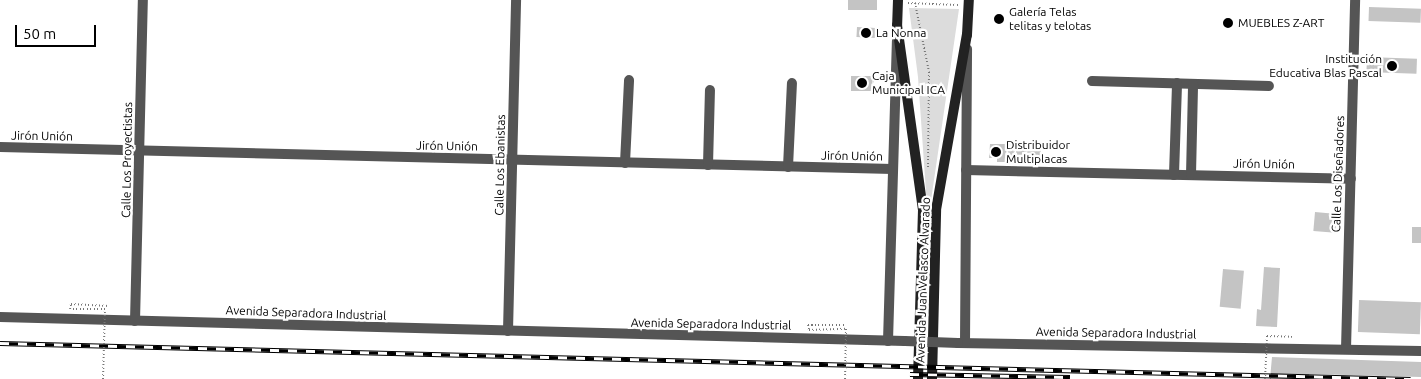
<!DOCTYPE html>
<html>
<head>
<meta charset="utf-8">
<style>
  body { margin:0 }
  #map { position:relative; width:1421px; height:379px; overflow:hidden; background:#fff; font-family:Ubuntu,sans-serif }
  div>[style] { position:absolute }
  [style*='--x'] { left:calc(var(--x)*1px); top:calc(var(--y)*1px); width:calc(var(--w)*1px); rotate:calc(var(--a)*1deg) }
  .green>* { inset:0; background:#dcdcdc }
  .building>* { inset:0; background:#c4c4c4; transform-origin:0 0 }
  .path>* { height:2px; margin-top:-1px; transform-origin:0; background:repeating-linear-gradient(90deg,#777 0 1px,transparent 0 3.5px) }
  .street>* { height:10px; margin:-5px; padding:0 5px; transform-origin:5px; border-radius:5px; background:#555 }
  .secondary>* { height:10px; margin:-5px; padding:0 5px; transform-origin:5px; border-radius:5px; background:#222 }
  .rail>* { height:5px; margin-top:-2.5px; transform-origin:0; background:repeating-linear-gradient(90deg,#fff 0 9px,#000 0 18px); box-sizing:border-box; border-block:1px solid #000 }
  .path-bridge>* { height:2px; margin-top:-1px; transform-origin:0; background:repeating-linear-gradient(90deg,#777 0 1px,transparent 0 3.5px) }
  .street-bridge>* { height:10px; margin:-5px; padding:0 5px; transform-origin:5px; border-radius:5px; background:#555 }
  .dots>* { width:14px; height:14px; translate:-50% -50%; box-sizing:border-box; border:2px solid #fff; border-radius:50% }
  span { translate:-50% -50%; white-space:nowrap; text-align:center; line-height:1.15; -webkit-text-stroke:4.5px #fff; paint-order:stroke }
  .poi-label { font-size:12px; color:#000 }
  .left { translate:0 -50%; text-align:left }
  .right { translate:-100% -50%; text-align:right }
  .street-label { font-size:12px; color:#000 }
  .scale { position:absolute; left:15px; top:25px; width:81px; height:22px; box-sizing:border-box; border:2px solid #000; border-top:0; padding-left:6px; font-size:15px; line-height:18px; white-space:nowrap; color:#000; -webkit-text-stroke:4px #fff; paint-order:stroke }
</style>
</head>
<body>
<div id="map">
  <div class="green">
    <i style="clip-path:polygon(909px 8px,959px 9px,928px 221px,918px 77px)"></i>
  </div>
  <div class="building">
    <i style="left:848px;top:0;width:29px;height:10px"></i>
    <i style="left:1369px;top:7px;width:52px;height:14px;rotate:2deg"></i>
    <i style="left:857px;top:27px;width:19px;height:10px;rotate:3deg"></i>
    <i style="left:1367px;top:57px;width:50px;height:15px;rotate:2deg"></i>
    <i style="left:851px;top:76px;width:23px;height:15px"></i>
    <i style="clip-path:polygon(990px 144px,1041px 144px,1040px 162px,997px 162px,997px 158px,989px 158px)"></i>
    <i style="left:1315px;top:212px;width:22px;height:19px;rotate:5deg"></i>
    <i style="left:1412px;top:227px;width:9px;height:16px"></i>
    <i style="clip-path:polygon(1264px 267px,1280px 268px,1277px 327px,1256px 326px,1257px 309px,1261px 310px)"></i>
    <i style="left:1223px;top:269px;width:21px;height:38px;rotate:5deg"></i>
    <i style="left:1359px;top:300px;width:62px;height:32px;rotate:2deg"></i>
    <i style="clip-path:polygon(1272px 357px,1421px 362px,1421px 377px,1309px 374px,1309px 379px,1270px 379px)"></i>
  </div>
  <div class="path">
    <i style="--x:908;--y:3;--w:50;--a:2.3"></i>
    <i style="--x:915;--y:3;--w:70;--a:78.5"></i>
    <i style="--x:929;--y:72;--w:95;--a:90.6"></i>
    <i style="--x:1267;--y:336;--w:25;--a:2"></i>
  </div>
  <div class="street">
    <i style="--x:1092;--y:81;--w:177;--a:1.6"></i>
    <i style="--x:0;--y:147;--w:893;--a:1.41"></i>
    <i style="--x:625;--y:163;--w:83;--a:-87.2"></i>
    <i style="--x:708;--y:165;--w:75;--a:-88.5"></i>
    <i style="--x:788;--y:167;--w:84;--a:-87.3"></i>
    <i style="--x:966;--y:170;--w:385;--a:1.3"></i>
    <i style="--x:1174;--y:175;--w:92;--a:-88.1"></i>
    <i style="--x:1191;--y:175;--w:91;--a:-88.7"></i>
    <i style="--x:0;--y:317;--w:905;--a:1.52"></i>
    <i style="--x:135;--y:321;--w:321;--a:-88.6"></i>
    <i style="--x:508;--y:331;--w:331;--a:-88.6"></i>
    <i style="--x:888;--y:341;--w:300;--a:-88.3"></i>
    <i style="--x:958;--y:343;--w:463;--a:1"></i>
    <i style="--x:965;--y:343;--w:294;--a:-89.6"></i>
    <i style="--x:1346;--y:349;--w:349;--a:-88.5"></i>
  </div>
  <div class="secondary">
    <i style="--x:898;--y:0;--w:25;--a:92"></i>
    <i style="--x:897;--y:25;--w:187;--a:82"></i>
    <i style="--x:923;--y:210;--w:169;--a:91.7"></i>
    <i style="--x:932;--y:379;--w:169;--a:-88.6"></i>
    <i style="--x:936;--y:210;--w:178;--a:-80"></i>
    <i style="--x:967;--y:35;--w:35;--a:-87"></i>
  </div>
  <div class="rail">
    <i style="--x:0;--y:343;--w:1411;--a:1.46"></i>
    <i style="--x:910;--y:374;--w:160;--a:1.1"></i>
  </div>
  <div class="path-bridge">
    <i style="--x:844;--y:325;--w:36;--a:180"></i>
    <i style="--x:808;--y:325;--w:5;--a:79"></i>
    <i style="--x:809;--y:330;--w:37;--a:-2"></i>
    <i style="--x:846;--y:329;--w:50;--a:91.1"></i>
    <i style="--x:103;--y:379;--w:70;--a:-88.4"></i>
    <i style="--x:105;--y:309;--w:35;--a:180"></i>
    <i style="--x:70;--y:309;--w:5;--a:-79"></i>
    <i style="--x:71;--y:304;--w:38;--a:3"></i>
    <i style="--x:1265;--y:379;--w:43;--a:-87.3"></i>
  </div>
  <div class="street-bridge">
    <i style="--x:905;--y:341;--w:53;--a:2.2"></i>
  </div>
  <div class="dots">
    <i style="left:999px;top:19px;background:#000"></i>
    <i style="left:1228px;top:23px;background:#000"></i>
    <i style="left:866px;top:33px;background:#000"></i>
    <i style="left:1392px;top:66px;background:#000"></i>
    <i style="left:862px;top:83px;background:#000"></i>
    <i style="left:996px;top:152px;background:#000"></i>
  </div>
  <div class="poi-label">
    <span class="left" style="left:1009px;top:19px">Galería Telas<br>telitas y telotas</span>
    <span class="left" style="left:1238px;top:23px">MUEBLES Z-ART</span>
    <span class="left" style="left:876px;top:33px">La Nonna</span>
    <span class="right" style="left:1382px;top:66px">Institución<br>Educativa Blas Pascal</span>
    <span class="left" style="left:872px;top:83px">Caja<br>Municipal ICA</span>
    <span class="left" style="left:1006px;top:152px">Distribuidor<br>Multiplacas</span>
  </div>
  <div class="street-label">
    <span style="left:42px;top:136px;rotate:1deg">Jirón Unión</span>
    <span style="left:447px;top:146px;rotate:1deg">Jirón Unión</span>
    <span style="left:852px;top:156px;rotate:1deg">Jirón Unión</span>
    <span style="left:127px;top:160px;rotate:-89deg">Calle Los Proyectistas</span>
    <span style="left:1264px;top:164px;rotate:1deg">Jirón Unión</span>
    <span style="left:500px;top:165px;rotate:-89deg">Calle Los Ebanistas</span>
    <span style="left:1338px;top:174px;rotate:-88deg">Calle Los Diseñadores</span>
    <span style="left:923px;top:280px;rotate:-88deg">Avenida Juan Velasco Alvarado</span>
    <span style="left:306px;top:313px;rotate:2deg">Avenida Separadora Industrial</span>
    <span style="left:711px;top:324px;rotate:1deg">Avenida Separadora Industrial</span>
    <span style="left:1116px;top:333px;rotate:1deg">Avenida Separadora Industrial</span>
  </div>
  <div class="scale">50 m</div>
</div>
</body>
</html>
